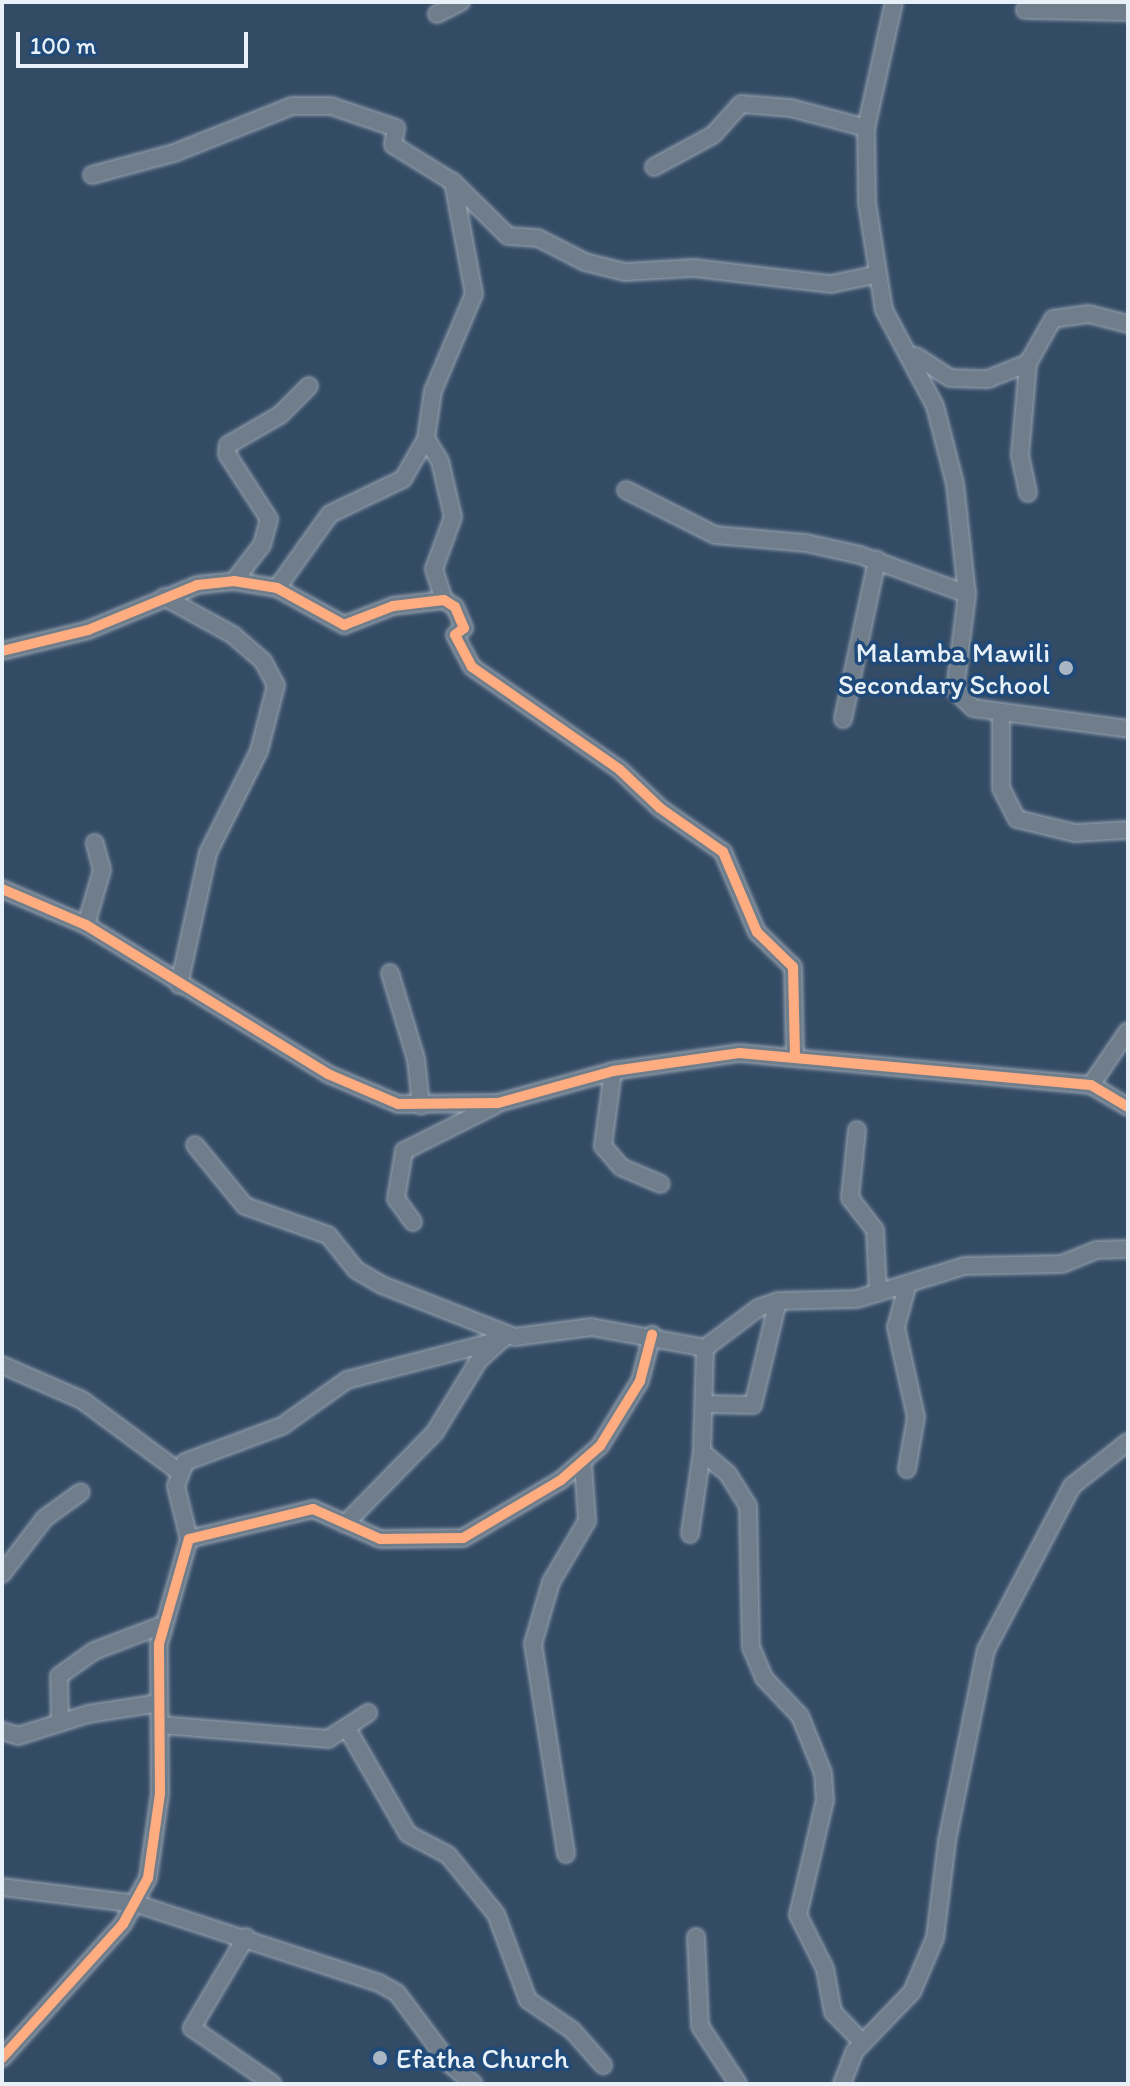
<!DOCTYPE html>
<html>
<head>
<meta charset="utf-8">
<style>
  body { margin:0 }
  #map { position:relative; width:1130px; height:2086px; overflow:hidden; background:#344b65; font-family:Itim,sans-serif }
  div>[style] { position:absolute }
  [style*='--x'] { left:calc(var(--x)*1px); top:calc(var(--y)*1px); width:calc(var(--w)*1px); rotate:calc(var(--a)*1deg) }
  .roads { filter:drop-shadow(0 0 2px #9aa6b3) drop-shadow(0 0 2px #9aa6b3) }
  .street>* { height:16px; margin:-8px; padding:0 8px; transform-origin:8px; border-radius:8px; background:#707e8c }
  .cycleway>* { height:10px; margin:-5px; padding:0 5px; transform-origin:5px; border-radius:5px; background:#ffac80 }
  .dots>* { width:22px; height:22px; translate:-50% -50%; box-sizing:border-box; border:4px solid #1f4a7a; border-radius:50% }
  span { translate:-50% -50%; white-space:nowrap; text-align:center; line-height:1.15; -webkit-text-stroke:7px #1f4a7a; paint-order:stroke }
  .poi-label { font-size:28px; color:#e8f1f8 }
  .right { translate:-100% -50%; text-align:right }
  .left { translate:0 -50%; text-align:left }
  .frame { position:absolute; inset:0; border:4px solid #e8f1f8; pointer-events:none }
  .scale { position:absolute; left:16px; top:32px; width:232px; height:36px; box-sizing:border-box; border:4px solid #e8f1f8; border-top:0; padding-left:10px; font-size:24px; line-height:28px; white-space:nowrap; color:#e8f1f8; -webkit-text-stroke:6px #1f4a7a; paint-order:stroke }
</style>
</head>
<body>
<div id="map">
  <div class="roads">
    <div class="street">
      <i style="--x:894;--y:2;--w:129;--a:102.5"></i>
      <i style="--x:866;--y:128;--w:75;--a:89.2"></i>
      <i style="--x:867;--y:203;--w:108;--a:81"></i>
      <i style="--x:884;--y:310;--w:109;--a:62"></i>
      <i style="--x:935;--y:406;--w:81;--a:75.6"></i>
      <i style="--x:955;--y:484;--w:111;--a:83.8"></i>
      <i style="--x:967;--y:594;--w:97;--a:97.1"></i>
      <i style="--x:955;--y:690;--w:25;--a:45"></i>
      <i style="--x:973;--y:708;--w:156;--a:7.7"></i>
      <i style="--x:1025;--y:10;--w:103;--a:1.1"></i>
      <i style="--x:437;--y:14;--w:27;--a:-27"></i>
      <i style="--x:654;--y:167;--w:67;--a:-28.5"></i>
      <i style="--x:713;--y:135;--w:42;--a:-47.9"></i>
      <i style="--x:741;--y:104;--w:50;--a:4.6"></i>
      <i style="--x:791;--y:108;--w:78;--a:14.9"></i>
      <i style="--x:92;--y:175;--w:85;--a:-15"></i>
      <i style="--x:174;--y:153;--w:127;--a:-21.7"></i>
      <i style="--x:292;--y:106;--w:39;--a:0"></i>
      <i style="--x:331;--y:106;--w:69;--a:18.7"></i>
      <i style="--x:396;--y:128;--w:17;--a:100"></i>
      <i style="--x:393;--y:145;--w:70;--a:31.7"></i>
      <i style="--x:453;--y:182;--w:77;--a:44.5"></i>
      <i style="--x:508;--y:236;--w:30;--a:4"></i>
      <i style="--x:538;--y:238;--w:53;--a:27.1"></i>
      <i style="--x:585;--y:262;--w:41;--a:14"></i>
      <i style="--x:625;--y:272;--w:69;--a:-3.3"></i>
      <i style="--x:694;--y:268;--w:138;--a:6.7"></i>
      <i style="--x:831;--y:284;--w:45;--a:-11.6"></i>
      <i style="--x:916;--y:356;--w:40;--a:32.9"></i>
      <i style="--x:950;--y:378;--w:38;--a:2"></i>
      <i style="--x:988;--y:379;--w:43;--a:-21.8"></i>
      <i style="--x:1028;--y:363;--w:51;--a:-60.4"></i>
      <i style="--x:1053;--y:319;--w:36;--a:-8"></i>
      <i style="--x:1089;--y:314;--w:40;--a:14.4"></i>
      <i style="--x:626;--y:490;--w:100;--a:26.8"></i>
      <i style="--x:715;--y:535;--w:91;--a:5"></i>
      <i style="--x:806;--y:543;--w:55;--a:12.5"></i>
      <i style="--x:860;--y:555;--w:114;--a:20"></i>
      <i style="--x:1028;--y:493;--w:39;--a:-102"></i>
      <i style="--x:1020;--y:455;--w:92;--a:-85"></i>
      <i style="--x:234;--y:581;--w:46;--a:-52.1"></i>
      <i style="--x:262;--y:545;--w:27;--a:-75"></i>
      <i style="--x:269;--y:519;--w:77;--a:-122.9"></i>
      <i style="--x:227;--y:454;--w:9;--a:-84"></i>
      <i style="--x:228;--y:445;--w:60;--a:-30"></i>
      <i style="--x:280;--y:415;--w:41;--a:-45"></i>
      <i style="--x:277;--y:588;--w:91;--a:-54.4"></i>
      <i style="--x:330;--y:514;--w:81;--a:-25.6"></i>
      <i style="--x:403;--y:479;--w:46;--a:-60.1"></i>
      <i style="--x:164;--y:597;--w:79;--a:28.8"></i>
      <i style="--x:233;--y:635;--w:40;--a:41"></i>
      <i style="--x:263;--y:661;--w:27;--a:62"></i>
      <i style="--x:276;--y:685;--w:68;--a:104.4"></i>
      <i style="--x:259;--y:751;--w:114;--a:116.6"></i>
      <i style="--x:208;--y:853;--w:135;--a:102.4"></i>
      <i style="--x:444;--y:600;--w:33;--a:-108"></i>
      <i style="--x:434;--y:569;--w:55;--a:-69.9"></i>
      <i style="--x:453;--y:517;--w:57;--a:-103.1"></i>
      <i style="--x:440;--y:461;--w:26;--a:-122"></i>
      <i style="--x:426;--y:439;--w:49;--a:-81.7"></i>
      <i style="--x:433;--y:391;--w:105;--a:-67.1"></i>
      <i style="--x:474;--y:294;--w:114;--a:-100.6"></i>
      <i style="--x:2;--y:651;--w:89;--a:-13.7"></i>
      <i style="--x:88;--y:630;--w:118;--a:-22.4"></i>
      <i style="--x:197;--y:585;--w:37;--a:-6"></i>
      <i style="--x:234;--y:581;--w:44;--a:9.2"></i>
      <i style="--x:277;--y:588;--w:77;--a:28.9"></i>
      <i style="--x:344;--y:625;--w:53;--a:-21.2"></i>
      <i style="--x:393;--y:606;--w:51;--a:-6.7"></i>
      <i style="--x:444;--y:600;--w:13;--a:32"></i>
      <i style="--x:455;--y:607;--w:23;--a:67"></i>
      <i style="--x:464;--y:628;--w:11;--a:142"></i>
      <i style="--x:455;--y:635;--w:36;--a:62"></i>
      <i style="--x:472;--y:667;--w:180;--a:34.8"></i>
      <i style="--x:620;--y:770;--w:55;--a:43.5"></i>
      <i style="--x:660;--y:808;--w:77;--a:34.9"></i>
      <i style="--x:723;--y:852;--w:87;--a:67"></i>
      <i style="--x:757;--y:932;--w:50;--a:44.2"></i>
      <i style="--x:793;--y:967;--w:89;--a:88.7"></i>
      <i style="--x:1001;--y:712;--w:76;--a:90"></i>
      <i style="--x:1001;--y:788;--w:35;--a:63"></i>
      <i style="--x:1017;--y:819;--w:60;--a:13.6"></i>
      <i style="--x:1075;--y:833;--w:53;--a:-3.2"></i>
      <i style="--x:843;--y:719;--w:163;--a:-77.9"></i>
      <i style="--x:2;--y:889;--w:91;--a:23.2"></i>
      <i style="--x:86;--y:925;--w:284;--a:31.6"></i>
      <i style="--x:328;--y:1074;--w:76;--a:23.2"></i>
      <i style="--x:398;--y:1104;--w:100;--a:-0.6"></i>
      <i style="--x:498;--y:1103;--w:119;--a:-15.5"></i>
      <i style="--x:613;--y:1071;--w:127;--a:-8.1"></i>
      <i style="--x:739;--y:1053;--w:353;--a:5.2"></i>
      <i style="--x:1091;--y:1085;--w:43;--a:30.7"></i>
      <i style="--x:86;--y:925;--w:57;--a:-73.8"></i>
      <i style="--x:102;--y:870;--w:28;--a:-105"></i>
      <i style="--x:390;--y:973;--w:90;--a:73.2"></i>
      <i style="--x:416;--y:1059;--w:47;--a:83.9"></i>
      <i style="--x:613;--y:1071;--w:76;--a:97.6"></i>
      <i style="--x:603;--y:1146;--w:28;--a:49"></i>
      <i style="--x:621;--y:1167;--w:43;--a:23"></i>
      <i style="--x:1091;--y:1085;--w:65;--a:-55.6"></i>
      <i style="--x:857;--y:1130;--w:68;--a:95.9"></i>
      <i style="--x:850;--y:1198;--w:41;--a:52"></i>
      <i style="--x:875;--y:1230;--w:63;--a:87.3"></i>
      <i style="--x:195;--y:1145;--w:79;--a:50.7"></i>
      <i style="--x:245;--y:1206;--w:88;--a:19.3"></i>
      <i style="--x:328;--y:1235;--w:45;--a:51.3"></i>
      <i style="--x:356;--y:1270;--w:30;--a:30"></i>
      <i style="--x:382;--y:1285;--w:143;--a:21.4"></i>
      <i style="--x:515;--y:1337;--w:77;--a:-7.5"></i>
      <i style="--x:591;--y:1327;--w:116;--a:10.4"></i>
      <i style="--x:705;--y:1348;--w:66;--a:-37"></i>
      <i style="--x:758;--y:1308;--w:21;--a:-19"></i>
      <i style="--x:778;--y:1301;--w:79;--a:-1.5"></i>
      <i style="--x:857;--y:1299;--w:112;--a:-17.1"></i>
      <i style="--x:964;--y:1266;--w:98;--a:-1.2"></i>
      <i style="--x:1062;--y:1264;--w:37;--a:-22"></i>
      <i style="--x:1096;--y:1250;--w:32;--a:-2"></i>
      <i style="--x:413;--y:1222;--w:29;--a:-126"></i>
      <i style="--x:396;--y:1199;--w:49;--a:-80.5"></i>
      <i style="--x:404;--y:1151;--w:101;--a:-26.6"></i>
      <i style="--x:907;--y:1287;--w:41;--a:105.4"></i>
      <i style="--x:896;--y:1327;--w:92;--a:77.5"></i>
      <i style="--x:916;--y:1417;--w:53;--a:99.8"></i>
      <i style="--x:705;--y:1348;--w:104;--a:91.7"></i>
      <i style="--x:702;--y:1452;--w:34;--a:40"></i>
      <i style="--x:728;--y:1474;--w:38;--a:58"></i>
      <i style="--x:748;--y:1506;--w:141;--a:88.8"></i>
      <i style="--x:751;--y:1647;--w:34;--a:67"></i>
      <i style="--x:764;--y:1678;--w:52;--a:46.5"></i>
      <i style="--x:800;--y:1716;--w:61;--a:68"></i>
      <i style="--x:823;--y:1773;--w:27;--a:86"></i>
      <i style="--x:825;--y:1800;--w:118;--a:103.2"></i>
      <i style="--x:798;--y:1915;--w:60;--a:63.4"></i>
      <i style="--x:825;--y:1969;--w:44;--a:79.5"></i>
      <i style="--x:833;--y:2012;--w:42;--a:46"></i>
      <i style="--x:2;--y:1365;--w:87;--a:23.6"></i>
      <i style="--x:82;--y:1400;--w:119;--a:36.5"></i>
      <i style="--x:704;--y:1404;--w:49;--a:1.2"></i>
      <i style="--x:753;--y:1405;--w:107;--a:-76.5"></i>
      <i style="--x:345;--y:1524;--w:129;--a:-45.6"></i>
      <i style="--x:435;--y:1432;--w:84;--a:-58.6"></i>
      <i style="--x:479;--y:1360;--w:28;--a:-42"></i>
      <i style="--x:690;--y:1534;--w:83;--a:-81.7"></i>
      <i style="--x:189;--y:1539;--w:55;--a:-103.8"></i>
      <i style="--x:176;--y:1486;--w:26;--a:-69"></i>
      <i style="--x:185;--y:1462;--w:103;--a:-20.4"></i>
      <i style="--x:282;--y:1426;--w:80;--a:-35.3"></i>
      <i style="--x:347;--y:1380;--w:161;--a:-14.7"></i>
      <i style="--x:2;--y:1574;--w:71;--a:-52.5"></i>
      <i style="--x:45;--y:1518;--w:44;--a:-35.8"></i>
      <i style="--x:60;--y:1723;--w:47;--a:-91.2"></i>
      <i style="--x:59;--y:1676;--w:43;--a:-35.5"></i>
      <i style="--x:94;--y:1651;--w:73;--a:-20.9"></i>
      <i style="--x:161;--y:1725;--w:168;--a:4.8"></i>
      <i style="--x:328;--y:1739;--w:48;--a:-33"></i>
      <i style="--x:348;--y:1730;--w:120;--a:60"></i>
      <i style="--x:408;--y:1834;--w:45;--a:27.7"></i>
      <i style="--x:448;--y:1855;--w:76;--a:50.9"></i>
      <i style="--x:496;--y:1914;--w:92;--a:69.6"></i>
      <i style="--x:528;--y:2000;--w:53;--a:34.3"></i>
      <i style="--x:572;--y:2030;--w:47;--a:48.5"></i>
      <i style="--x:2;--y:1731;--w:17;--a:17"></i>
      <i style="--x:18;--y:1736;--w:73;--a:-17.4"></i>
      <i style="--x:88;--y:1714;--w:72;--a:-8.8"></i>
      <i style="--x:566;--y:1854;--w:213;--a:-98.9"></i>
      <i style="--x:533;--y:1644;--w:65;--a:-73.8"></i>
      <i style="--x:551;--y:1582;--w:71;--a:-59.5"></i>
      <i style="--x:587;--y:1521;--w:57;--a:-94"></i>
      <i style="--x:2;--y:1887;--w:136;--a:7.2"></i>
      <i style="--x:137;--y:1904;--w:255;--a:18.1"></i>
      <i style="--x:379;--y:1983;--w:21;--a:29"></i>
      <i style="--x:397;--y:1993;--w:89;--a:53.3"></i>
      <i style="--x:450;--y:2064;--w:31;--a:40"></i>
      <i style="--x:246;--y:1937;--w:106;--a:120.7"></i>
      <i style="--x:192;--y:2028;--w:98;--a:34.7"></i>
      <i style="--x:696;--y:1937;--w:89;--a:87.4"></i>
      <i style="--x:700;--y:2026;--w:69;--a:56.8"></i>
      <i style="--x:2;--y:2058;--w:181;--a:-47.9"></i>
      <i style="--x:123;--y:1924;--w:52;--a:-61.5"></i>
      <i style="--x:148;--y:1878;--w:85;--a:-81.9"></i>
      <i style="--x:160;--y:1794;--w:150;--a:-90.4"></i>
      <i style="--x:159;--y:1644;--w:109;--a:-74.1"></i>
      <i style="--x:189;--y:1539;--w:128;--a:-13.6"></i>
      <i style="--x:313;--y:1509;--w:73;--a:24.1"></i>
      <i style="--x:380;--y:1539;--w:83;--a:-0.7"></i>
      <i style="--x:463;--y:1538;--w:114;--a:-30.6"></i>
      <i style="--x:561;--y:1480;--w:52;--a:-41.1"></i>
      <i style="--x:600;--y:1446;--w:76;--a:-58.4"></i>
      <i style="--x:640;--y:1381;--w:48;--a:-75.4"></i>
      <i style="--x:842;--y:2084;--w:34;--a:-69"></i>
      <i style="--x:854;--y:2052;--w:83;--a:-46"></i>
      <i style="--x:912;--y:1992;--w:59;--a:-66.9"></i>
      <i style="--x:935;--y:1938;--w:98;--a:-82.9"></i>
      <i style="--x:947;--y:1841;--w:195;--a:-78.5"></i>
      <i style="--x:986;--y:1650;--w:185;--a:-62.3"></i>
      <i style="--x:1072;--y:1486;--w:71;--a:-38.2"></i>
    </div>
  </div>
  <div class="cycleway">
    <i style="--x:2;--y:651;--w:89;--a:-13.7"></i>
    <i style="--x:88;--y:630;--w:118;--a:-22.4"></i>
    <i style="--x:197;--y:585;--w:37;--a:-6"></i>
    <i style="--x:234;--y:581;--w:44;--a:9.2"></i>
    <i style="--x:277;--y:588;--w:77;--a:28.9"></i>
    <i style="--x:344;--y:625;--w:53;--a:-21.2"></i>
    <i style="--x:393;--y:606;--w:51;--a:-6.7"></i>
    <i style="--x:444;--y:600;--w:13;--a:32"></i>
    <i style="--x:455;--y:607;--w:23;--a:67"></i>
    <i style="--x:464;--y:628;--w:11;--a:142"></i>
    <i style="--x:455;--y:635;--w:36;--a:62"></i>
    <i style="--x:472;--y:667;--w:180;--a:34.8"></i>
    <i style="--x:620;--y:770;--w:55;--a:43.5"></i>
    <i style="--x:660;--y:808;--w:77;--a:34.9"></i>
    <i style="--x:723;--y:852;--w:87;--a:67"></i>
    <i style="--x:757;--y:932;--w:50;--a:44.2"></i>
    <i style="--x:793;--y:967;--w:89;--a:88.7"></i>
    <i style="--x:2;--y:889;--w:91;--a:23.2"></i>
    <i style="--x:86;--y:925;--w:284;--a:31.6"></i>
    <i style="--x:328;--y:1074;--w:76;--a:23.2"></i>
    <i style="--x:398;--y:1104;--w:100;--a:-0.6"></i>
    <i style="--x:498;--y:1103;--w:119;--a:-15.5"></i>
    <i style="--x:613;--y:1071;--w:127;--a:-8.1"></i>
    <i style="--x:739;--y:1053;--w:353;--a:5.2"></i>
    <i style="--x:1091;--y:1085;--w:43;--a:30.7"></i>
    <i style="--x:2;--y:2058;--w:181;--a:-47.9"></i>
    <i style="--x:123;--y:1924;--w:52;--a:-61.5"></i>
    <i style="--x:148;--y:1878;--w:85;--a:-81.9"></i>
    <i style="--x:160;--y:1794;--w:150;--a:-90.4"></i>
    <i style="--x:159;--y:1644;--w:109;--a:-74.1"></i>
    <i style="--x:189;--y:1539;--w:128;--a:-13.6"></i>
    <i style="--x:313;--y:1509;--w:73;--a:24.1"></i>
    <i style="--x:380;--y:1539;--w:83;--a:-0.7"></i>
    <i style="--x:463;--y:1538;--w:114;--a:-30.6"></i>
    <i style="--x:561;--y:1480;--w:52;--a:-41.1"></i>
    <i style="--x:600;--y:1446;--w:76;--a:-58.4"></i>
    <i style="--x:640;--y:1381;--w:48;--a:-75.4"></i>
  </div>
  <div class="dots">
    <i style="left:1066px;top:668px;background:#a9b7c5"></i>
    <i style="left:380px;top:2058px;background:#a9b7c5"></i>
  </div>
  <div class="poi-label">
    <span class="right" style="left:1050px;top:668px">Malamba Mawili<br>Secondary School</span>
    <span class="left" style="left:396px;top:2058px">Efatha Church</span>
  </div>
  <div class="frame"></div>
  <div class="scale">100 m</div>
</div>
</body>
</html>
